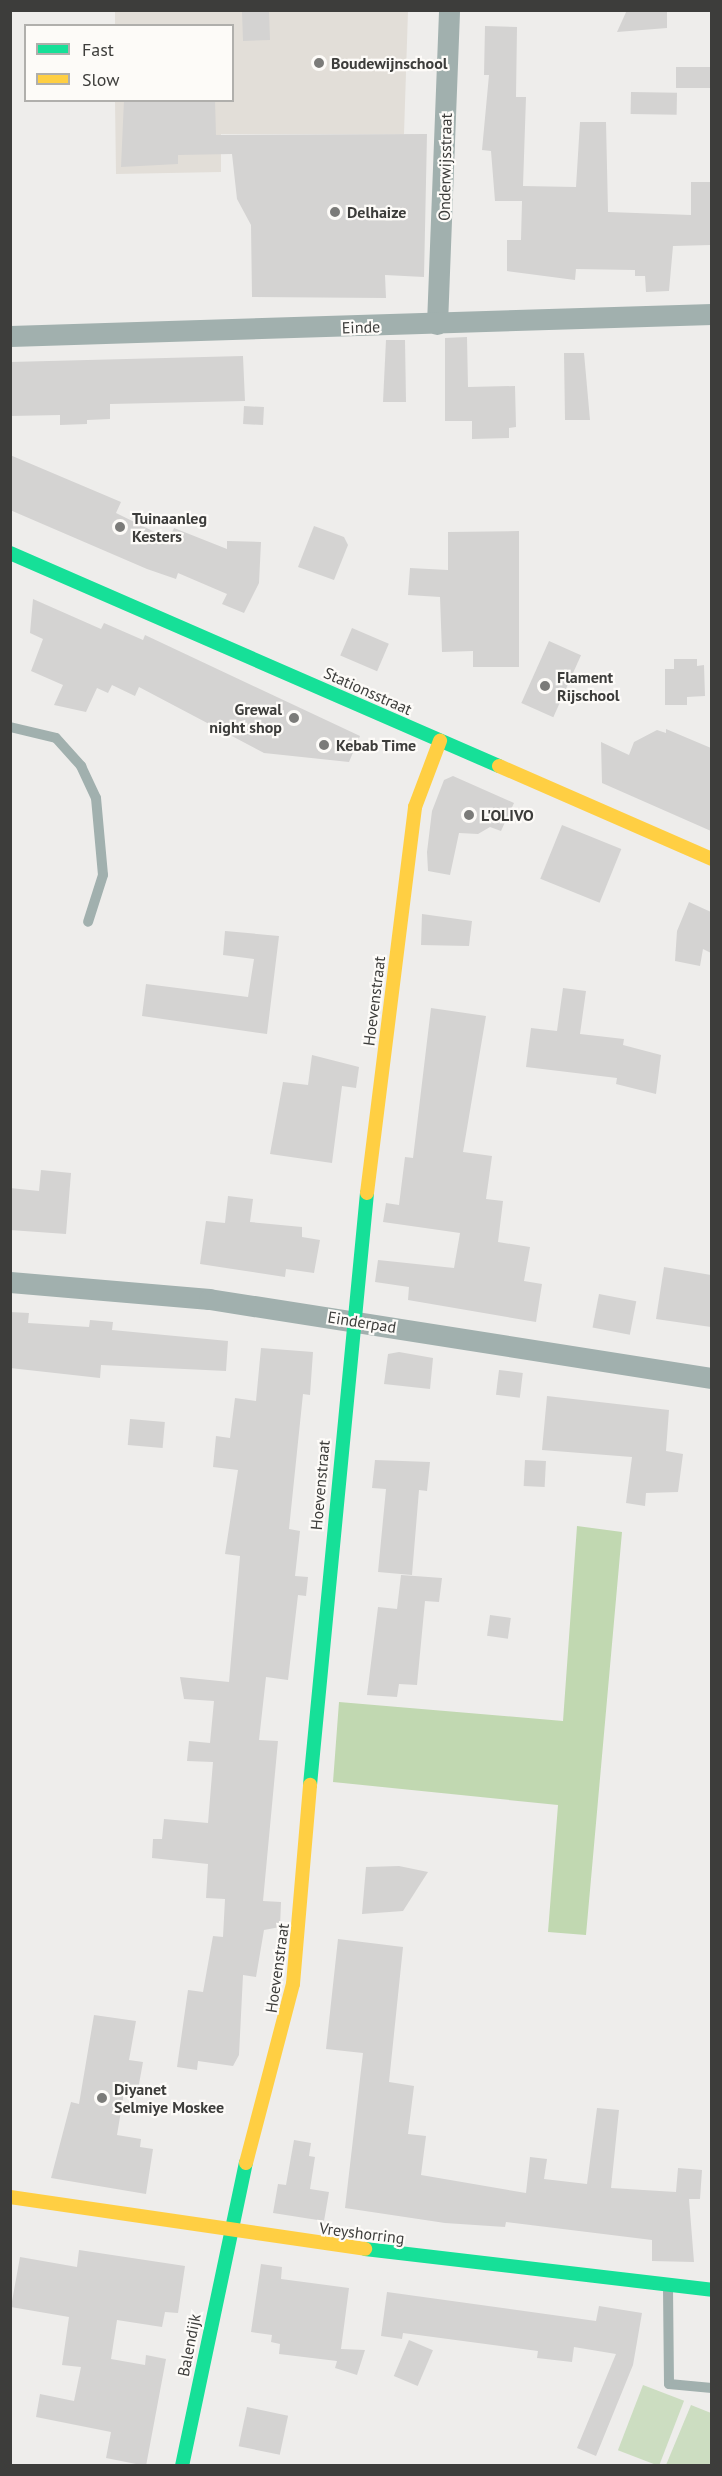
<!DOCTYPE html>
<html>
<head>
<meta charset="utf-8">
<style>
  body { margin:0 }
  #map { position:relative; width:722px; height:2476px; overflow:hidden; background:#eeedeb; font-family:"PT Sans",sans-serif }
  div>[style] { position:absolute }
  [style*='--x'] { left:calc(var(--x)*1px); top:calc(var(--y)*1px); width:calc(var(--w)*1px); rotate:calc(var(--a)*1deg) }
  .built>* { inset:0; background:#e2ded8 }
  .green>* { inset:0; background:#ccddc1; transform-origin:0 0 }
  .forest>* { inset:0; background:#c1d8b1 }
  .building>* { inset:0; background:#d4d3d2; transform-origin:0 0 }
  .lane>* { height:10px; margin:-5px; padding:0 5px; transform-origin:5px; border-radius:5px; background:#a1b0ae }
  .street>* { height:21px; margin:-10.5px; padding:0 10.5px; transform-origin:10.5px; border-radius:10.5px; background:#a1b0ae }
  .fast>* { height:14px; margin:-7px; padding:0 7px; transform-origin:7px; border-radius:7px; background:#16e098 }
  .slow>* { height:14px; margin:-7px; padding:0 7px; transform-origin:7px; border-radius:7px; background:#ffcf43 }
  .dots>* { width:16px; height:16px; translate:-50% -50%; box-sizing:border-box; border:3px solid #fdfbf8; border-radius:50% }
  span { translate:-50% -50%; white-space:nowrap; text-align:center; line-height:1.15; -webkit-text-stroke:4.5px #fdfbf8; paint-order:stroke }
  .poi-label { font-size:16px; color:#3d3d3b; font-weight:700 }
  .left { translate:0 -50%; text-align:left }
  .right { translate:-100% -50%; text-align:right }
  .street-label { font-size:16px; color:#3d3d3b }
  .frame { position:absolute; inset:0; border:12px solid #3d3d3b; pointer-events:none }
  .legend { position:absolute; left:24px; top:24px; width:210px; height:78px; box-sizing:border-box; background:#fdfbf8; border:2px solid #b0afac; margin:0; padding:8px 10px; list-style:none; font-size:18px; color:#3d3d3b }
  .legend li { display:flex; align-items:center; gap:12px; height:30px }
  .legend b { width:30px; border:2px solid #b0afac }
</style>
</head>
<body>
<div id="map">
  <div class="built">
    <i style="clip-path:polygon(115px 11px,408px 11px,404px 134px,221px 134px,221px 172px,116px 174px,115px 101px,232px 100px,232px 26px,115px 25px)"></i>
  </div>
  <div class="green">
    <i style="left:643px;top:2385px;width:44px;height:70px;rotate:21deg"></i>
    <i style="clip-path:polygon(691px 2405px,711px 2413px,710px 2465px,666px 2465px)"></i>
  </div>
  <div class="forest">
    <i style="clip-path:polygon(577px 1526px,622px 1532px,586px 1935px,548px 1932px,558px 1805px,333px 1782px,339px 1702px,563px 1721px)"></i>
  </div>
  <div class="building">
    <i style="clip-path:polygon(627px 10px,667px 10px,667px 28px,617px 32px)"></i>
    <i style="left:269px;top:11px;width:29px;height:27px;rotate:88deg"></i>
    <i style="clip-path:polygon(485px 26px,517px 27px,516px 97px,526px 97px,523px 186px,576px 187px,580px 122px,606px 122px,608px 212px,691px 215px,691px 182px,711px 182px,711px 245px,673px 246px,669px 291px,646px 292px,645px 276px,635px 276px,635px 270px,576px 269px,575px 280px,507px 271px,507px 240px,521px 240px,522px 201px,495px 201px,491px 151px,482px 150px,489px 75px,484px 75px)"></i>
    <i style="left:676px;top:67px;width:35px;height:21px"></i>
    <i style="left:631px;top:92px;width:46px;height:22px;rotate:1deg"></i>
    <i style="clip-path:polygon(124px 100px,215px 100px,216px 135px,427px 134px,424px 277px,385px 275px,386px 298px,252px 297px,251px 225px,237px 199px,232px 154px,178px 155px,178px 164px,121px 167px)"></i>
    <i style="clip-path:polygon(467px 337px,468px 387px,515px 386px,516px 427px,509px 428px,509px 438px,472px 439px,472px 421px,445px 421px,445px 338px)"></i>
    <i style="clip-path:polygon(386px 340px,405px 340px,406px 402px,383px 402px)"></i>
    <i style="clip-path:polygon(564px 353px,584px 353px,590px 420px,565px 420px)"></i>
    <i style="clip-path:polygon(243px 356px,245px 401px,110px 404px,110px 419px,87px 420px,87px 424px,60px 425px,60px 415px,10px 416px,10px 362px)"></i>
    <i style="left:244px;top:406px;width:20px;height:18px;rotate:3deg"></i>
    <i style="clip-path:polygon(10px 455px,121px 502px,116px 513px,169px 539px,174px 528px,227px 549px,227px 541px,261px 542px,259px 583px,244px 613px,222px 604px,227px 594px,178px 573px,176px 579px,147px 569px,10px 510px)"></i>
    <i style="clip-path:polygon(314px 526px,344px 537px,348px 545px,334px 580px,298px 567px)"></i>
    <i style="clip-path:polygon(519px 531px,519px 667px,473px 667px,473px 651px,442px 652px,440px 597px,408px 595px,410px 568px,448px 570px,448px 532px)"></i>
    <i style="clip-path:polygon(33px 599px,101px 629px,104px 623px,143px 640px,145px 635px,360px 736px,349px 762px,264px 753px,139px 687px,135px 696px,112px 685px,108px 693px,97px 688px,86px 712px,54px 705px,63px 685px,31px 671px,43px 639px,30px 633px)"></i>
    <i style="left:352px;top:628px;width:40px;height:30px;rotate:23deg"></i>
    <i style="left:549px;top:641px;width:35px;height:68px;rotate:24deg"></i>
    <i style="clip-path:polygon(674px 659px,697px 659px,697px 666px,704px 665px,705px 696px,687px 697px,687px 705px,665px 705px,665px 669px,674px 669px)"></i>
    <i style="clip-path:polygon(666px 729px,711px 748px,711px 831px,602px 783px,601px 742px,629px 755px,634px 742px,657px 730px,666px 733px)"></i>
    <i style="clip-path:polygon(453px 776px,514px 803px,501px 831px,490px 827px,478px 834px,459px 833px,450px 875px,428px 871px,427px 852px,432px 811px,444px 780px)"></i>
    <i style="left:562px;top:825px;width:64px;height:58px;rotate:22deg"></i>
    <i style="clip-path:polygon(689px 902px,711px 912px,711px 953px,703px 949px,700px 966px,675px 961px,677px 931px)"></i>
    <i style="clip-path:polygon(422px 914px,472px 921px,469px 946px,421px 945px)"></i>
    <i style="clip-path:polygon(225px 931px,279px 936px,267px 1034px,142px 1016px,146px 984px,248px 997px,254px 959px,223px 955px)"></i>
    <i style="clip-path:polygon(563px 988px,586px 991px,580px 1034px,624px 1039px,623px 1045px,661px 1055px,656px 1094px,616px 1084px,617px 1078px,526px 1067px,531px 1028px,557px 1031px)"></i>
    <i style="clip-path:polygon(431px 1008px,486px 1016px,463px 1152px,492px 1156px,486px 1199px,503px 1201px,498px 1242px,530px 1247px,524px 1281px,542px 1284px,536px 1322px,408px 1300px,409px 1287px,375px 1282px,378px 1260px,454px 1268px,460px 1233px,383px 1222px,386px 1203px,399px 1205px,405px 1157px,413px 1158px)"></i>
    <i style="clip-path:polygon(312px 1055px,359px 1067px,356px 1088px,342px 1086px,332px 1163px,270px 1154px,283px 1082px,308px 1085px)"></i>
    <i style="clip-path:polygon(41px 1170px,71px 1173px,66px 1234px,10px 1230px,10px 1188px,39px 1191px)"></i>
    <i style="clip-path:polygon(228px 1196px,253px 1199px,250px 1222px,302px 1227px,302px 1237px,320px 1240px,314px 1273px,286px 1269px,285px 1277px,200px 1264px,206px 1221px,225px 1223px)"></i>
    <i style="clip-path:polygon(664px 1267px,711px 1275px,711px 1327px,656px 1319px)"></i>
    <i style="left:599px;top:1294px;width:38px;height:34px;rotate:11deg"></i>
    <i style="clip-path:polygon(10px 1312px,29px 1313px,28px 1323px,89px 1327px,90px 1320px,113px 1322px,112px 1330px,228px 1341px,226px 1371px,101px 1365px,100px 1378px,10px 1368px)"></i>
    <i style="clip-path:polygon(261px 1348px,313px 1352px,310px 1395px,303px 1394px,289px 1529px,300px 1531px,295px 1576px,308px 1577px,306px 1596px,298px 1595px,288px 1680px,266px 1677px,259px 1740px,278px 1741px,263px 1901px,281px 1902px,280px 1927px,264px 1930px,256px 1977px,243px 1975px,239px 2055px,233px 2066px,198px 2061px,197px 2070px,177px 2067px,188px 1990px,203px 1992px,213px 1936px,223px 1937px,225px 1899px,206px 1898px,208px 1864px,152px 1858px,153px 1839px,162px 1839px,164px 1819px,208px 1823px,213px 1762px,187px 1761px,189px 1741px,210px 1743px,214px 1701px,184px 1699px,180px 1677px,229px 1682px,240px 1556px,225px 1554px,238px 1470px,213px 1467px,216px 1436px,230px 1438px,235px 1398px,256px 1401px)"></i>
    <i style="clip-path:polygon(399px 1352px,433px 1358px,430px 1389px,384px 1384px,388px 1354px)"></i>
    <i style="left:499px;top:1370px;width:24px;height:25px;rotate:7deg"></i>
    <i style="clip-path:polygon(547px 1396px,669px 1410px,666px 1451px,683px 1454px,678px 1492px,646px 1493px,645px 1506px,626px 1503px,632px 1457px,542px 1450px)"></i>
    <i style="left:130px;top:1419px;width:35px;height:26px;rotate:5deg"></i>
    <i style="clip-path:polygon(375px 1460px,430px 1462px,427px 1491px,419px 1490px,412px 1575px,378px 1572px,386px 1489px,372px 1488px)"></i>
    <i style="left:525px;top:1460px;width:21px;height:26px;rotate:3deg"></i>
    <i style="clip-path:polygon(401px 1575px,442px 1578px,439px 1602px,425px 1601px,417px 1685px,399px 1684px,397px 1697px,367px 1695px,378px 1607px,397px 1609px)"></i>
    <i style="left:490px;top:1615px;width:21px;height:21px;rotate:8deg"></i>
    <i style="clip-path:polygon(399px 1866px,428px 1872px,403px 1911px,362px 1914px,366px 1867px)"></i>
    <i style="clip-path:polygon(338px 1939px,403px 1947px,389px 2082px,414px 2086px,408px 2134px,426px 2136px,421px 2175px,526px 2193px,530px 2157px,547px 2159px,544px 2179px,587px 2184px,597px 2108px,619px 2110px,611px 2188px,676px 2192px,678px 2168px,702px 2170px,700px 2199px,689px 2199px,694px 2262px,652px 2261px,652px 2240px,506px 2222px,505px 2227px,445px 2223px,345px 2208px,363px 2053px,326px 2049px)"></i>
    <i style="clip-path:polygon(94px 2015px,136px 2021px,129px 2060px,143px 2062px,137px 2095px,124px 2093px,117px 2135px,141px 2139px,140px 2147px,153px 2149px,146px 2194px,51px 2178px,71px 2102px,79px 2104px)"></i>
    <i style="clip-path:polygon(294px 2140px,311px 2143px,309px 2156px,315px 2157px,310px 2189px,329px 2192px,324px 2221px,273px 2213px,278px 2184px,286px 2185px)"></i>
    <i style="clip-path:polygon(79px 2250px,185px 2266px,178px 2313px,165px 2312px,162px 2327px,117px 2320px,111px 2359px,145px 2365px,146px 2355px,166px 2359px,146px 2466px,106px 2458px,111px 2432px,36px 2417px,40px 2394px,74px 2401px,81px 2367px,62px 2365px,69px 2317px,11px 2307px,20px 2257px,77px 2267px)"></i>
    <i style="clip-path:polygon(261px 2264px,282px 2267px,281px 2279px,349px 2288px,341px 2349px,365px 2350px,357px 2375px,335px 2368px,337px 2361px,279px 2354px,280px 2344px,271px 2342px,272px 2335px,251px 2332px)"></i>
    <i style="clip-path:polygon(387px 2292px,596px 2321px,599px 2306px,642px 2313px,633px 2365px,596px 2456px,577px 2448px,616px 2354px,574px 2347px,572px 2362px,537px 2358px,538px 2351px,403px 2333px,402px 2339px,381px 2336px)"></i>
    <i style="left:409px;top:2340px;width:26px;height:39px;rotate:23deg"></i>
    <i style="left:247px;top:2407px;width:42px;height:40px;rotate:12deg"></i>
  </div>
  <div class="lane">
    <i style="--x:10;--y:727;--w:47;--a:13.4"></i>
    <i style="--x:56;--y:738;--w:38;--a:48"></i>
    <i style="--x:81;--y:766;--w:35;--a:65"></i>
    <i style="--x:96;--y:798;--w:77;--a:84.8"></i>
    <i style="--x:103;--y:875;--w:49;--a:107.7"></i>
    <i style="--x:668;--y:2288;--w:96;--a:89.4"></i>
    <i style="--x:669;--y:2384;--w:43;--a:5.3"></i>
  </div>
  <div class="street">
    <i style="--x:437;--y:324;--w:314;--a:-87.8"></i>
    <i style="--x:10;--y:336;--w:702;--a:-1.8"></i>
    <i style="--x:10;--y:1282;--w:200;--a:4.9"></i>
    <i style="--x:209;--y:1299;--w:509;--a:8.93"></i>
  </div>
  <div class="fast">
    <i style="--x:10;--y:553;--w:533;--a:23.54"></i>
    <i style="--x:310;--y:1785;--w:595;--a:-84.5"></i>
    <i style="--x:365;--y:2249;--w:349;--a:6.7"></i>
    <i style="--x:182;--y:2466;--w:310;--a:-78.1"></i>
  </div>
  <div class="slow">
    <i style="--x:499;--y:766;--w:232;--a:23.6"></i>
    <i style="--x:367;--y:1193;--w:389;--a:-82.9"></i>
    <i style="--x:415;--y:807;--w:71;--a:-69.3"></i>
    <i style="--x:246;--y:2163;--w:185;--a:-75.3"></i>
    <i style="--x:293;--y:1984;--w:200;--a:-85.1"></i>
    <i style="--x:10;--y:2197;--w:359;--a:8.3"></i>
  </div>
  <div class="dots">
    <i style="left:319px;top:63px;background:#7b7b79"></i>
    <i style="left:335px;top:212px;background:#7b7b79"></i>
    <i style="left:120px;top:527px;background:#7b7b79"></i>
    <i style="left:545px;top:686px;background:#7b7b79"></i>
    <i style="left:294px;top:718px;background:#7b7b79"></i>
    <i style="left:324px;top:745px;background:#7b7b79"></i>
    <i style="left:469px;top:815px;background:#7b7b79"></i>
    <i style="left:102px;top:2098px;background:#7b7b79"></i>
  </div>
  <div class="poi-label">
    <span class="left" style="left:331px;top:63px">Boudewijnschool</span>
    <span class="left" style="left:347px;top:212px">Delhaize</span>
    <span class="left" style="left:132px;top:527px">Tuinaanleg<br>Kesters</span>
    <span class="left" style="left:557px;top:686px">Flament<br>Rijschool</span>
    <span class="right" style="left:282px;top:718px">Grewal<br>night shop</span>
    <span class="left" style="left:336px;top:745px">Kebab Time</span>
    <span class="left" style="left:481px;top:815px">L'OLIVO</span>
    <span class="left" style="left:114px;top:2098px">Diyanet<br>Selmiye Moskee</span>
  </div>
  <div class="street-label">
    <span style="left:445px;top:167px;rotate:-89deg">Onderwijsstraat</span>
    <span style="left:361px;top:327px;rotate:-2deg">Einde</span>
    <span style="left:368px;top:691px;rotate:24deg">Stationsstraat</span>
    <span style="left:374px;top:1001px;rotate:-83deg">Hoevenstraat</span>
    <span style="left:362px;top:1322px;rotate:9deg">Einderpad</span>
    <span style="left:320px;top:1485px;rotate:-85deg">Hoevenstraat</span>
    <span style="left:277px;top:1968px;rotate:-82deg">Hoevenstraat</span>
    <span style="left:362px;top:2233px;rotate:7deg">Vreyshorring</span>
    <span style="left:189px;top:2345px;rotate:-79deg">Balendijk</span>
  </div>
  <div class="frame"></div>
  <ul class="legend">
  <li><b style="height:8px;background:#16e098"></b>Fast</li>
  <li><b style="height:8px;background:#ffcf43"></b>Slow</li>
  </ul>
</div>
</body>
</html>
